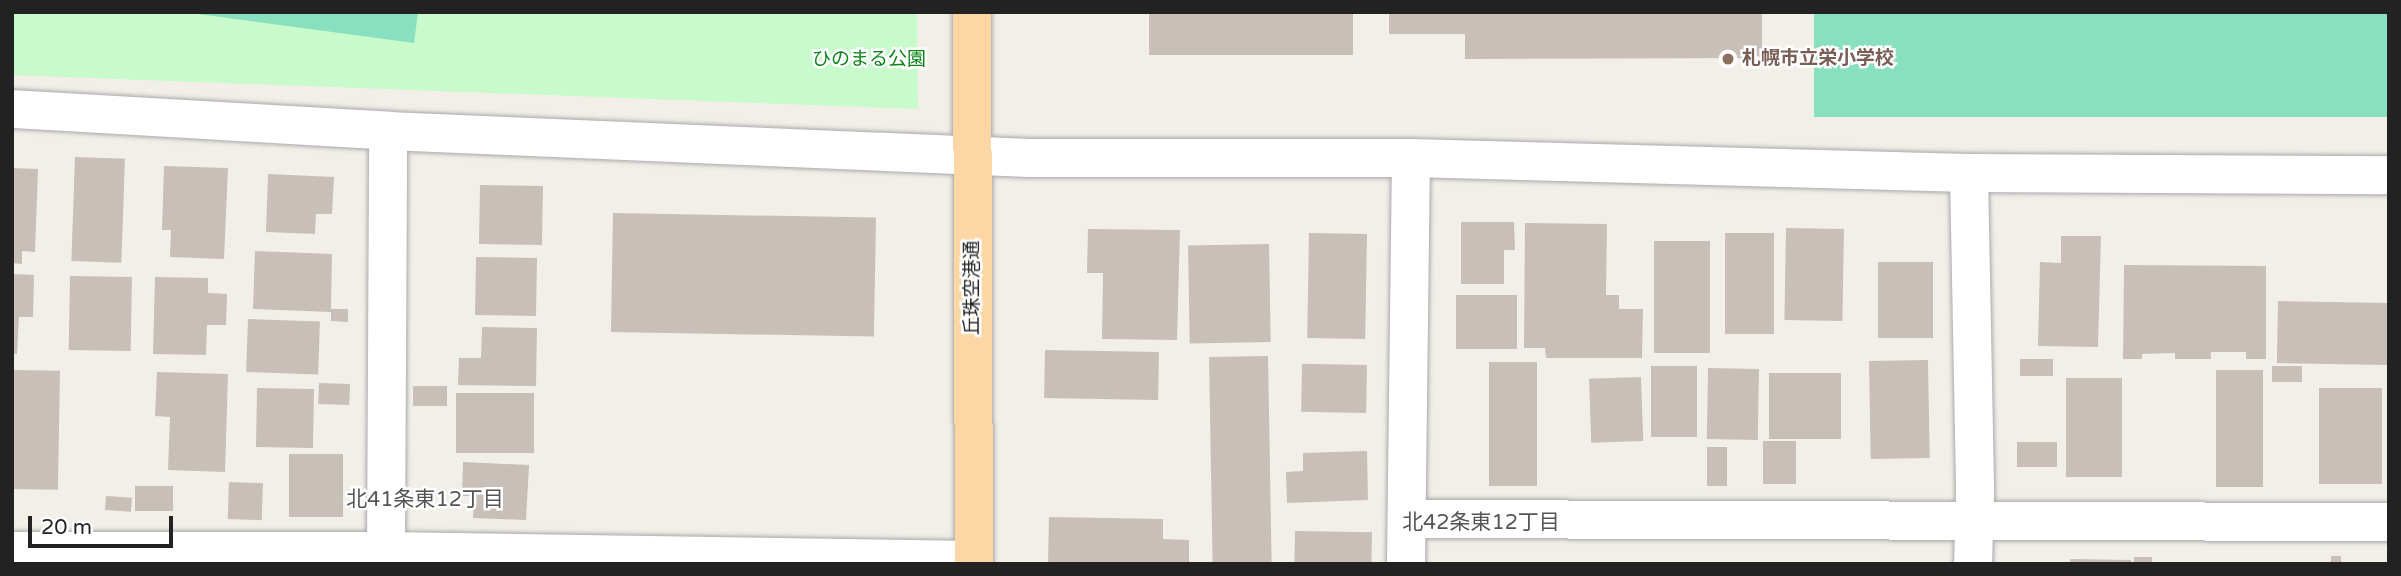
<!DOCTYPE html>
<html>
<head>
<meta charset="utf-8">
<style>
  body { margin:0 }
  #map { position:relative; width:2401px; height:576px; overflow:hidden; background:#f2efe9; font-family:"Varela Round","Noto Sans JP",sans-serif }
  div>[style] { position:absolute }
  [style*='--x'] { left:calc(var(--x)*1px); top:calc(var(--y)*1px); width:calc(var(--w)*1px); rotate:calc(var(--a)*1deg) }
  .park>* { inset:0; background:#c8facc }
  .pitch>* { inset:0; background:#88e0be; transform-origin:0 0 }
  .building>* { inset:0; background:#c7bfb8; transform-origin:0 0 }
  .roads { filter:drop-shadow(0 0 2px #a9a9a9) drop-shadow(0 0 2px #a9a9a9) }
  .minor>* { height:38px; margin:-19px; padding:0 19px; transform-origin:19px; border-radius:19px; background:#fff }
  .major>* { height:38px; margin:-19px; padding:0 19px; transform-origin:19px; border-radius:19px; background:#fcd6a4 }
  .dots>* { width:19px; height:19px; translate:-50% -50%; box-sizing:border-box; border:4px solid #fff; border-radius:50% }
  span { translate:-50% -50%; white-space:nowrap; text-align:center; line-height:1.15; -webkit-text-stroke:5px #fff; paint-order:stroke }
  .education-label { font-size:19px; color:#785e54; font-weight:700 }
  .left { translate:0 -50%; text-align:left }
  .park-label { font-size:19px; color:#0c8416 }
  .street-label { font-size:19px; color:#222 }
  .neighbourhood-label { font-size:21px; color:#555 }
  .frame { position:absolute; inset:0; border:14px solid #222; pointer-events:none }
  .scale { position:absolute; left:28px; top:516px; width:145px; height:32px; box-sizing:border-box; border:4px solid #222; border-top:0; padding-left:9px; font-size:21px; line-height:24px; white-space:nowrap; color:#222; -webkit-text-stroke:5px #fff; paint-order:stroke }
</style>
</head>
<body>
<div id="map">
  <div class="park">
    <i style="clip-path:polygon(12px 12px,917px 12px,918px 109px,12px 75px)"></i>
  </div>
  <div class="pitch">
    <i style="clip-path:polygon(183px 12px,418px 12px,414px 43px)"></i>
    <i style="left:1814px;top:12px;width:575px;height:105px"></i>
  </div>
  <div class="building">
    <i style="left:1149px;top:12px;width:204px;height:43px"></i>
    <i style="clip-path:polygon(1389px 12px,1762px 12px,1762px 58px,1465px 59px,1465px 34px,1389px 34px)"></i>
    <i style="left:75px;top:157px;width:50px;height:104px;rotate:2deg"></i>
    <i style="clip-path:polygon(164px 166px,228px 168px,224px 259px,170px 257px,171px 230px,162px 230px)"></i>
    <i style="clip-path:polygon(12px 168px,38px 169px,35px 252px,22px 251px,22px 264px,12px 263px)"></i>
    <i style="clip-path:polygon(268px 174px,334px 177px,332px 214px,316px 214px,315px 234px,266px 232px)"></i>
    <i style="left:480px;top:185px;width:63px;height:59px;rotate:1deg"></i>
    <i style="left:613px;top:213px;width:263px;height:119px;rotate:1deg"></i>
    <i style="clip-path:polygon(1461px 222px,1514px 222px,1515px 250px,1504px 250px,1504px 284px,1461px 284px)"></i>
    <i style="clip-path:polygon(1525px 223px,1607px 224px,1606px 295px,1619px 295px,1619px 309px,1643px 309px,1642px 358px,1546px 358px,1545px 348px,1524px 348px)"></i>
    <i style="left:1786px;top:228px;width:58px;height:92px;rotate:1deg"></i>
    <i style="clip-path:polygon(1088px 229px,1180px 230px,1177px 340px,1102px 339px,1103px 273px,1087px 273px)"></i>
    <i style="left:1309px;top:233px;width:58px;height:105px;rotate:1deg"></i>
    <i style="left:1725px;top:233px;width:49px;height:101px"></i>
    <i style="clip-path:polygon(2061px 236px,2101px 236px,2098px 347px,2038px 346px,2040px 262px,2061px 263px)"></i>
    <i style="left:1654px;top:241px;width:56px;height:112px"></i>
    <i style="left:1269px;top:244px;width:98px;height:81px;rotate:89deg"></i>
    <i style="clip-path:polygon(255px 251px,332px 254px,331px 309px,348px 309px,348px 322px,331px 321px,331px 312px,253px 309px)"></i>
    <i style="left:476px;top:257px;width:61px;height:58px;rotate:1deg"></i>
    <i style="left:1933px;top:262px;width:76px;height:55px;rotate:90deg"></i>
    <i style="clip-path:polygon(2124px 265px,2266px 266px,2266px 359px,2246px 359px,2246px 352px,2211px 352px,2211px 359px,2175px 359px,2175px 353px,2142px 354px,2142px 359px,2123px 359px)"></i>
    <i style="clip-path:polygon(12px 274px,34px 275px,33px 317px,19px 317px,17px 354px,12px 353px)"></i>
    <i style="left:70px;top:276px;width:62px;height:74px;rotate:1deg"></i>
    <i style="clip-path:polygon(155px 277px,208px 278px,208px 293px,227px 294px,226px 325px,207px 325px,206px 355px,153px 354px)"></i>
    <i style="left:1456px;top:295px;width:61px;height:54px"></i>
    <i style="left:2278px;top:301px;width:111px;height:62px;rotate:1deg"></i>
    <i style="left:248px;top:319px;width:72px;height:53px;rotate:2deg"></i>
    <i style="clip-path:polygon(482px 327px,537px 328px,536px 386px,458px 385px,459px 358px,481px 358px)"></i>
    <i style="left:1045px;top:350px;width:114px;height:48px;rotate:1deg"></i>
    <i style="left:1268px;top:356px;width:208px;height:59px;rotate:89deg"></i>
    <i style="left:2053px;top:359px;width:17px;height:33px;rotate:90deg"></i>
    <i style="left:1928px;top:360px;width:98px;height:59px;rotate:89deg"></i>
    <i style="left:1489px;top:362px;width:48px;height:124px"></i>
    <i style="left:1367px;top:365px;width:48px;height:65px;rotate:91deg"></i>
    <i style="left:1697px;top:366px;width:71px;height:46px;rotate:90deg"></i>
    <i style="left:2302px;top:366px;width:16px;height:30px;rotate:90deg"></i>
    <i style="left:1708px;top:368px;width:51px;height:71px;rotate:1deg"></i>
    <i style="left:12px;top:370px;width:48px;height:119px;rotate:1deg"></i>
    <i style="left:2216px;top:370px;width:47px;height:117px"></i>
    <i style="clip-path:polygon(157px 372px,228px 374px,225px 472px,168px 470px,170px 417px,155px 416px)"></i>
    <i style="left:1769px;top:373px;width:72px;height:66px"></i>
    <i style="left:1641px;top:377px;width:64px;height:52px;rotate:88deg"></i>
    <i style="left:2066px;top:378px;width:56px;height:99px"></i>
    <i style="left:319px;top:383px;width:31px;height:21px;rotate:2deg"></i>
    <i style="left:413px;top:386px;width:34px;height:20px"></i>
    <i style="left:257px;top:388px;width:57px;height:59px;rotate:1deg"></i>
    <i style="left:2319px;top:388px;width:63px;height:96px"></i>
    <i style="left:456px;top:393px;width:78px;height:60px"></i>
    <i style="left:1796px;top:441px;width:43px;height:33px;rotate:90deg"></i>
    <i style="left:2057px;top:442px;width:25px;height:40px;rotate:90deg"></i>
    <i style="left:1707px;top:447px;width:20px;height:39px"></i>
    <i style="clip-path:polygon(1367px 451px,1368px 500px,1287px 503px,1286px 472px,1303px 471px,1303px 453px)"></i>
    <i style="left:289px;top:454px;width:54px;height:63px"></i>
    <i style="clip-path:polygon(463px 462px,529px 465px,526px 520px,473px 518px,474px 496px,462px 496px)"></i>
    <i style="left:229px;top:482px;width:34px;height:37px;rotate:2deg"></i>
    <i style="left:135px;top:486px;width:38px;height:25px"></i>
    <i style="left:106px;top:496px;width:26px;height:14px;rotate:4deg"></i>
    <i style="clip-path:polygon(1049px 517px,1163px 519px,1163px 539px,1189px 540px,1189px 564px,1048px 564px)"></i>
    <i style="left:1295px;top:531px;width:77px;height:33px;rotate:1deg"></i>
    <i style="left:2331px;top:556px;width:10px;height:8px"></i>
    <i style="left:2134px;top:557px;width:18px;height:7px"></i>
    <i style="clip-path:polygon(2070px 559px,2131px 560px,2131px 564px,2070px 564px)"></i>
  </div>
  <div class="roads">
    <div class="minor">
      <i style="--x:12;--y:109;--w:377;--a:3.3"></i>
      <i style="--x:388;--y:131;--w:642;--a:2.41"></i>
      <i style="--x:1029;--y:158;--w:382;--a:0"></i>
      <i style="--x:1411;--y:158;--w:558;--a:1.54"></i>
      <i style="--x:1969;--y:173;--w:420;--a:0.3"></i>
      <i style="--x:1969;--y:173;--w:321;--a:88.9"></i>
      <i style="--x:1975;--y:494;--w:70;--a:91.6"></i>
      <i style="--x:1407;--y:519;--w:982;--a:0.18"></i>
      <i style="--x:12;--y:551;--w:374;--a:0"></i>
      <i style="--x:386;--y:551;--w:588;--a:0.88"></i>
      <i style="--x:386;--y:551;--w:420;--a:-89.7"></i>
      <i style="--x:1406;--y:564;--w:406;--a:-89.3"></i>
    </div>
    <div class="major">
      <i style="--x:972;--y:12;--w:552;--a:89.79"></i>
    </div>
  </div>
  <div class="dots">
    <i style="left:1728px;top:59px;background:#8d6e63"></i>
  </div>
  <div class="education-label">
    <span class="left" style="left:1742px;top:59px">札幌市立栄小学校</span>
  </div>
  <div class="park-label">
    <span style="left:869px;top:60px">ひのまる公園</span>
  </div>
  <div class="street-label">
    <span style="left:973px;top:288px;rotate:-90deg">丘珠空港通</span>
  </div>
  <div class="neighbourhood-label">
    <span style="left:425px;top:500px">北41条東12丁目</span>
    <span style="left:1481px;top:523px">北42条東12丁目</span>
  </div>
  <div class="frame"></div>
  <div class="scale">20 m</div>
</div>
</body>
</html>
